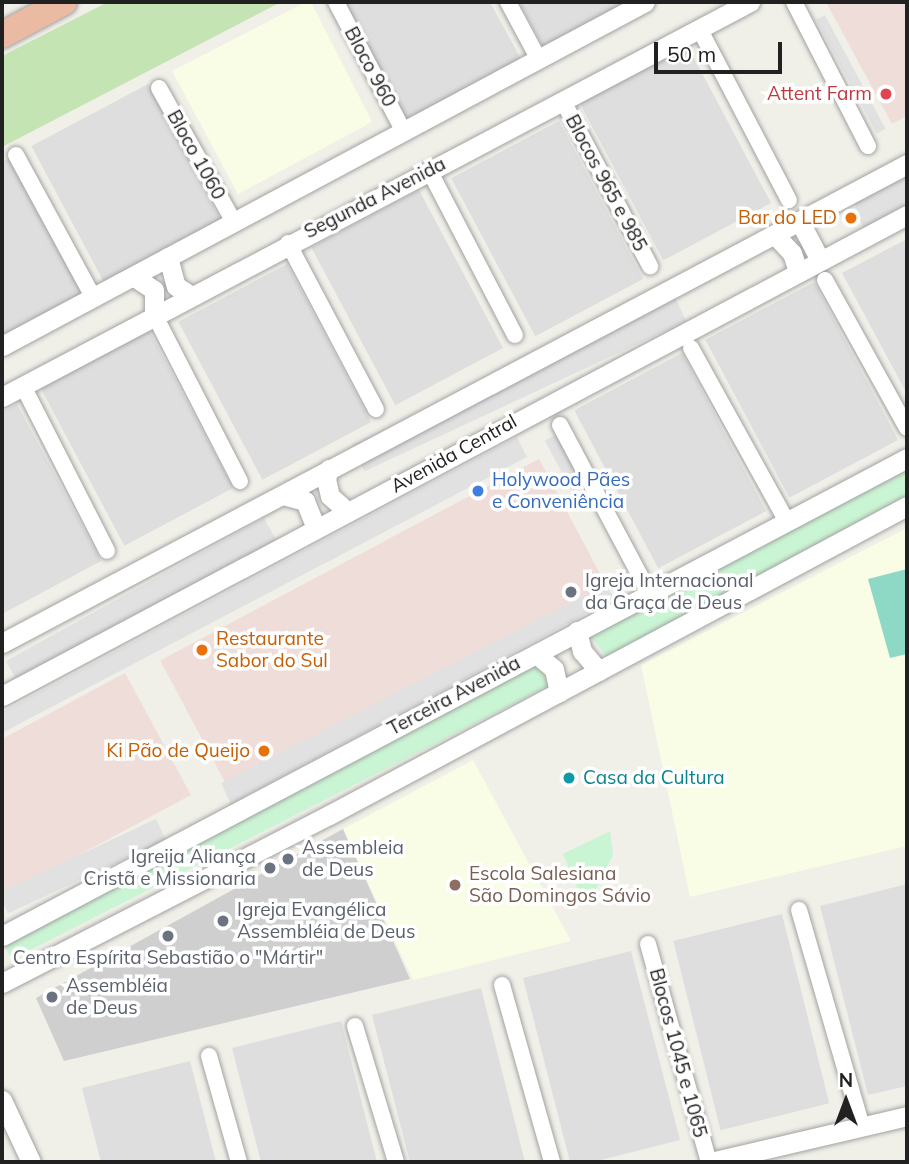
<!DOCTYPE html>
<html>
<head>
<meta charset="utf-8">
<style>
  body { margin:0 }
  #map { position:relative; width:909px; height:1164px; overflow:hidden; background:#f0efe8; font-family:Mulish,sans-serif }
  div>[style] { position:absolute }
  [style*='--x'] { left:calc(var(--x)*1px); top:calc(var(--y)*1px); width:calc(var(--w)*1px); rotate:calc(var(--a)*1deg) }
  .residential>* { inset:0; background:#dfdede; transform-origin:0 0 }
  .commercial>* { inset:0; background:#efddd9; transform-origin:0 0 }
  .education>* { inset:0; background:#f9fde5 }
  .religious>* { inset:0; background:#cfcfcf }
  .grass>* { inset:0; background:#c4e5b3 }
  .park>* { inset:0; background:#caf5d4; transform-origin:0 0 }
  .pitch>* { inset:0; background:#8ed8c6 }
  .parking>* { inset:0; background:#e1e1e1; transform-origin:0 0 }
  .roads { filter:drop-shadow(0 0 2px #a2a2a2) drop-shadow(0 0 2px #a2a2a2) }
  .minor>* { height:16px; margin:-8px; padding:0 8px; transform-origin:8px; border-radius:8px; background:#fff }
  .tertiary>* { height:19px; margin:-9.5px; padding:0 9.5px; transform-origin:9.5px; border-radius:9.5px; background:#fff }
  .trunk>* { height:26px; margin:-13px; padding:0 13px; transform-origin:13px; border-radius:13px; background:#eabba2 }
  .dots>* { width:19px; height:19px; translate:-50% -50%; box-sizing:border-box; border:4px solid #fff; border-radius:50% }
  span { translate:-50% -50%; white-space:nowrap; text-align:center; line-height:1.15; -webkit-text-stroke:7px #fff; paint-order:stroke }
  .street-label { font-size:19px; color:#212121 }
  .health-label { font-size:19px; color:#be3a42 }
  .right { translate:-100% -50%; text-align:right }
  .food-label { font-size:19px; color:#c56008 }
  .left { translate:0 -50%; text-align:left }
  .shop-label { font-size:19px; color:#366cbe }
  .worship-label { font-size:19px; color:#5b616d }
  .culture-label { font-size:19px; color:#0d838f }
  .education-label { font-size:19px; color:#785e54 }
  .frame { position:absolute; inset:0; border:4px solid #212121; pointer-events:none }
  .north { position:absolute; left:811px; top:1066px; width:70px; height:70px; -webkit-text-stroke:5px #fff; paint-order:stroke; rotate:0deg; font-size:19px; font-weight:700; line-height:28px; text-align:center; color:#212121 }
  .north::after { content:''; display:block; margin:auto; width:24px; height:32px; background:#212121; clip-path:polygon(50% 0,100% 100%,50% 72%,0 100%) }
  .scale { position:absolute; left:654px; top:42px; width:128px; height:32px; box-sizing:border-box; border:4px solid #212121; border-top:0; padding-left:9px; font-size:21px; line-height:24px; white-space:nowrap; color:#212121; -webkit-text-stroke:5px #fff; paint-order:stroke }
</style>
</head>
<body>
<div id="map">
  <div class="residential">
    <i style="clip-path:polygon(341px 2px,490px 2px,522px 61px,406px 123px)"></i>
    <i style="clip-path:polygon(519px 2px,631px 2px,544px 48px)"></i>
    <i style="left:687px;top:45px;width:179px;height:122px;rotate:62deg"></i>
    <i style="left:148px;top:84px;width:154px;height:132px;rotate:62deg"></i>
    <i style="left:559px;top:121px;width:179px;height:122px;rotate:62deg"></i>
    <i style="clip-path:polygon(13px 156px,86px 292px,2px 336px,2px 162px)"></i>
    <i style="left:419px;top:190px;width:179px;height:122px;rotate:62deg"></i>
    <i style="clip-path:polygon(907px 239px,907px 394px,842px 273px)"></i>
    <i style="left:287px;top:264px;width:179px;height:123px;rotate:62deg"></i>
    <i style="left:814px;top:282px;width:179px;height:123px;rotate:62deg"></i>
    <i style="left:149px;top:330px;width:179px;height:123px;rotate:62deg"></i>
    <i style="left:682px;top:353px;width:179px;height:122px;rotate:62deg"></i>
    <i style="clip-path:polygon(17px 404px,101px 561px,2px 614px,2px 412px)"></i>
    <i style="clip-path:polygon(907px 884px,907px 1086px,868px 1095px,820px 906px)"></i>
    <i style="left:782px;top:914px;width:195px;height:112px;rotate:76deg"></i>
    <i style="clip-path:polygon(631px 951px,680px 1140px,593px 1162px,570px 1162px,523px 978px)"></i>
    <i style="clip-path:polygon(481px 988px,525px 1162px,410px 1162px,372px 1015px)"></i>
    <i style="clip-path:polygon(341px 1021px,377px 1162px,261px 1162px,232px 1048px)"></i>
    <i style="clip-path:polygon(190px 1061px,216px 1162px,101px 1162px,82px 1088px)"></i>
  </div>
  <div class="commercial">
    <i style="clip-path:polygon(826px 2px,907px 2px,907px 116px,892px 124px)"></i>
    <i style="left:539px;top:459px;width:142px;height:429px;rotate:62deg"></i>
    <i style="clip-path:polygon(125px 673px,191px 795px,2px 896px,2px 739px)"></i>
  </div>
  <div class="education">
    <i style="clip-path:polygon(306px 2px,311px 2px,372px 122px,238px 194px,172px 71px)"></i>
    <i style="clip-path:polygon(907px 528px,907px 846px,690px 897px,641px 665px)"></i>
    <i style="clip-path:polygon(473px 760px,571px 941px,413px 980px,343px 829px)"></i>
  </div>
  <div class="religious">
    <i style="clip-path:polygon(343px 829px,410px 979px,64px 1061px,36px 998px)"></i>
  </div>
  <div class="grass">
    <i style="clip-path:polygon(108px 2px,281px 2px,2px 147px,2px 56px)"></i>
  </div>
  <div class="park">
    <i style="clip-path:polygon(907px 464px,907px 496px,608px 659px,589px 634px)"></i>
    <i style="left:535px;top:658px;width:31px;height:603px;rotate:63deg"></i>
    <i style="clip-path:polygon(610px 831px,613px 855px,595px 891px,581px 897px,563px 854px)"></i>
  </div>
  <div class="pitch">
    <i style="clip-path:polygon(907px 569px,907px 654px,890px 658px,868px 579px)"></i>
  </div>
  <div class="parking">
    <i style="left:825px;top:15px;width:129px;height:10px;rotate:62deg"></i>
    <i style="clip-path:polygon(907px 176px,907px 204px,863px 228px,854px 202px)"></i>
    <i style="left:674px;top:295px;width:29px;height:355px;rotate:65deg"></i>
    <i style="left:559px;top:433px;width:76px;height:16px;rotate:62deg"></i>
    <i style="clip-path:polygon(517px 437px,527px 457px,2px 733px,2px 712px)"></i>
    <i style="left:264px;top:518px;width:25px;height:295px;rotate:61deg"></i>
    <i style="clip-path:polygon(605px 585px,615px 598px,231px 804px,221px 783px)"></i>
    <i style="left:156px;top:819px;width:23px;height:174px;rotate:65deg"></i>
  </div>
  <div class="roads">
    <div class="minor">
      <i style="--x:336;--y:2;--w:147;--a:62.4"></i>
      <i style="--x:508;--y:2;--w:64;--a:61.8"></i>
      <i style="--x:794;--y:2;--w:162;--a:62.8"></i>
      <i style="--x:700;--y:30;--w:192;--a:62.4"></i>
      <i style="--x:159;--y:88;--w:154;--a:60.8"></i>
      <i style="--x:563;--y:101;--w:187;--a:62.2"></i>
      <i style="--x:16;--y:155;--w:162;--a:61.5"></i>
      <i style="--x:429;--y:170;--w:186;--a:62.5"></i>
      <i style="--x:288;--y:243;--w:188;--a:62.1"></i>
      <i style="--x:825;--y:280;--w:169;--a:61"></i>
      <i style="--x:154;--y:314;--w:188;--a:62.8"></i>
      <i style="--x:691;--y:348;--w:199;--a:61.1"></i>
      <i style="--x:23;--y:386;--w:185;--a:63"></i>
      <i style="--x:560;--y:425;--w:191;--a:62"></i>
      <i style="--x:799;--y:910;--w:226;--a:73.8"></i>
      <i style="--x:648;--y:944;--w:226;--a:74.4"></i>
      <i style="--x:502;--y:985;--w:184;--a:74.2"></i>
      <i style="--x:355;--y:1026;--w:142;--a:73.2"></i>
      <i style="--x:209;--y:1056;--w:110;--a:74.2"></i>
    </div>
    <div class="tertiary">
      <i style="--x:800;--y:222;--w:43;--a:62.2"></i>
      <i style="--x:775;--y:235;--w:25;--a:47"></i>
      <i style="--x:792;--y:253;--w:19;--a:72"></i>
      <i style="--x:168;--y:257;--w:30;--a:75"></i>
      <i style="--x:176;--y:286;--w:17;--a:33"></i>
      <i style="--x:133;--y:276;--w:25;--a:34"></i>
      <i style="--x:154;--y:290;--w:24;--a:90"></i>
      <i style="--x:2;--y:346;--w:729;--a:-28.15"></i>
      <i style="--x:2;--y:397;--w:846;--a:-27.84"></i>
      <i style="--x:329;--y:469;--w:10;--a:107"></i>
      <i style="--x:326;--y:479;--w:17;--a:77"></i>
      <i style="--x:330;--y:496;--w:24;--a:42"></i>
      <i style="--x:283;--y:495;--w:23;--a:15"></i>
      <i style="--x:305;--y:501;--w:29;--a:68"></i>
      <i style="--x:577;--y:631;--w:21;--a:76"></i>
      <i style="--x:582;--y:651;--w:26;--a:50"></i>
      <i style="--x:2;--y:643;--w:1024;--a:-27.89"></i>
      <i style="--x:536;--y:654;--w:23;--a:40"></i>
      <i style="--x:554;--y:669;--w:24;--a:78"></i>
      <i style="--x:2;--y:696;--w:1025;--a:-27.99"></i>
      <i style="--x:2;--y:936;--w:1023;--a:-27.84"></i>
      <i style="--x:2;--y:983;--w:368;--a:-27.2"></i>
      <i style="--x:329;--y:815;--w:655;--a:-28.13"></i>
      <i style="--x:2;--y:1100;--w:68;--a:64.9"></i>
      <i style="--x:710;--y:1162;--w:202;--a:-13.1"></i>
    </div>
    <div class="trunk">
      <i style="--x:2;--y:35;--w:70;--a:-28"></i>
    </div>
  </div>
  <div class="dots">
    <i style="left:886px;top:94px;background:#e0444e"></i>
    <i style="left:851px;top:218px;background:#e8710a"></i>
    <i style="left:478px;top:491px;background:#3f7fe0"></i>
    <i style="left:571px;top:592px;background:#6b7280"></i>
    <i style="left:202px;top:650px;background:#e8710a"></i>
    <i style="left:264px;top:751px;background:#e8710a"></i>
    <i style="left:569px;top:778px;background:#0f9aa8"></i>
    <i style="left:288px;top:859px;background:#6b7280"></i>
    <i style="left:270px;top:868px;background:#6b7280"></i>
    <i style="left:455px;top:885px;background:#8d6e63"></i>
    <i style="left:223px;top:921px;background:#6b7280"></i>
    <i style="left:168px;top:936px;background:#6b7280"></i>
    <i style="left:52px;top:997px;background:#6b7280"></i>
  </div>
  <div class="street-label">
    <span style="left:370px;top:67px;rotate:62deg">Bloco 960</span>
    <span style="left:196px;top:155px;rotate:61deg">Bloco 1060</span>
    <span style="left:606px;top:183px;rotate:62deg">Blocos 965 e 985</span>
    <span style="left:375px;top:198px;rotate:-27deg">Segunda Avenida</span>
    <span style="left:454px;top:454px;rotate:-29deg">Avenida Central</span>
    <span style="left:454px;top:696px;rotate:-28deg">Terceira Avenida</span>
    <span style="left:678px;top:1053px;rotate:75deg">Blocos 1045 e 1065</span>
  </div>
  <div class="health-label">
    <span class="right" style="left:872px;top:94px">Attent Farm</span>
  </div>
  <div class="food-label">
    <span class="right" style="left:837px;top:218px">Bar do LED</span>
    <span class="left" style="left:216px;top:650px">Restaurante<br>Sabor do Sul</span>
    <span class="right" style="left:250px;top:751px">Ki Pão de Queijo</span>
  </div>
  <div class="shop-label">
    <span class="left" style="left:492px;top:491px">Holywood Pães<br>e Conveniência</span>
  </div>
  <div class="worship-label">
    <span class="left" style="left:585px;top:592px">Igreja Internacional<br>da Graça de Deus</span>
    <span class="left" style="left:302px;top:859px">Assembleia<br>de Deus</span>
    <span class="right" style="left:256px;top:868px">Igreija Aliança<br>Cristã e Missionaria</span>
    <span class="left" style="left:237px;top:921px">Igreja Evangélica<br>Assembléia de Deus</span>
    <span style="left:168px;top:958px">Centro Espírita Sebastião o "Mártir"</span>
    <span class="left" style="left:66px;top:997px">Assembléia<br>de Deus</span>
  </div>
  <div class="culture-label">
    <span class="left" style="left:583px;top:778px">Casa da Cultura</span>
  </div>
  <div class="education-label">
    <span class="left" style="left:469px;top:885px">Escola Salesiana<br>São Domingos Sávio</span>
  </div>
  <div class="frame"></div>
  <div class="north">N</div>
  <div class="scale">50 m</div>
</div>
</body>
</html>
